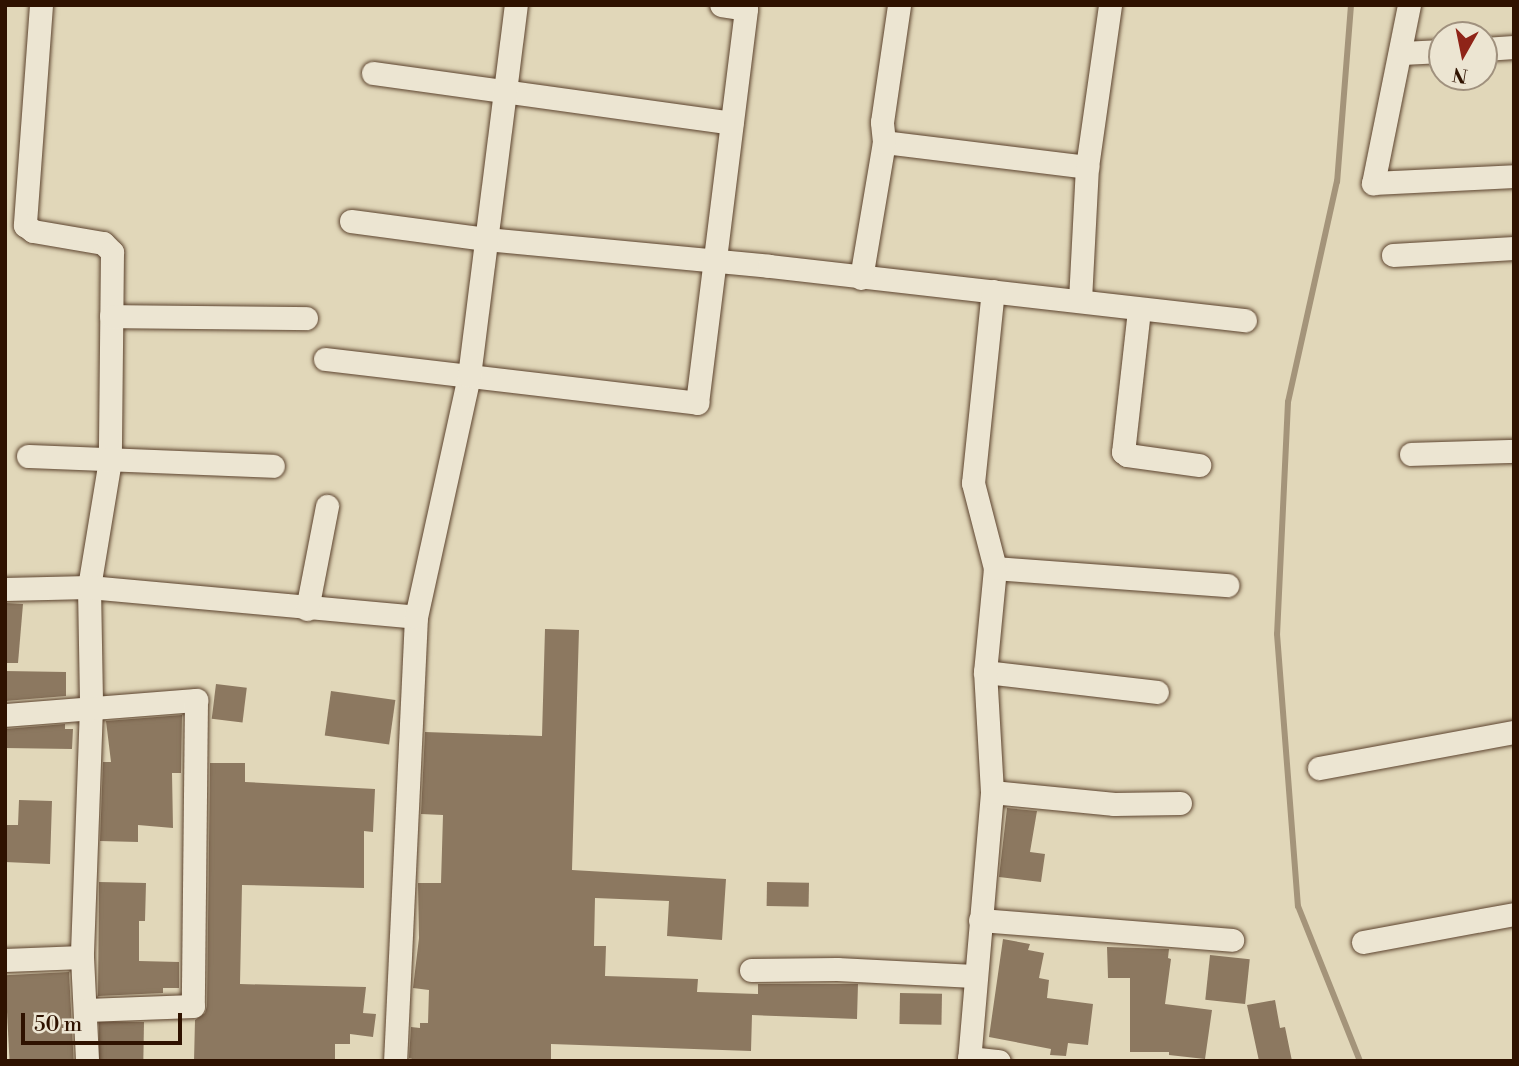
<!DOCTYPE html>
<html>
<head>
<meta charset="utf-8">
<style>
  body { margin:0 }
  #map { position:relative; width:1519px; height:1066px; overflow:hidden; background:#e1d7b9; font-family:"Libre Bodoni",serif }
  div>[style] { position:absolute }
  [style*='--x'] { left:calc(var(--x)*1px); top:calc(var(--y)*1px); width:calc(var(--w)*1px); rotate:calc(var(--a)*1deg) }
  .stream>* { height:6px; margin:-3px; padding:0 3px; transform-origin:3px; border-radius:3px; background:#a4947a }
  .building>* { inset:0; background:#8c7860; transform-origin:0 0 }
  .roads { filter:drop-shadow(0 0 2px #5c432e) drop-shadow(0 0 2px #5c432e) }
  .minor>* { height:23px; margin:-11.5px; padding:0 11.5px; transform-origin:11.5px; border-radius:11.5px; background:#ece5d2 }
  span { translate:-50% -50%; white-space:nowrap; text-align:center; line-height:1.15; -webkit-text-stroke:6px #ece5d2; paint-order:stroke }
  .frame { position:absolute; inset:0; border:7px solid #2f1200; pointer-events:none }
  .north { position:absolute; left:1428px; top:21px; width:70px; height:70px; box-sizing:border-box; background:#ece5d2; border:2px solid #a0917e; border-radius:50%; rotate:189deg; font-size:19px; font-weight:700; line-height:28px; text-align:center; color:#2f1200 }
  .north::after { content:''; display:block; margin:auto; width:24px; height:32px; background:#8f2418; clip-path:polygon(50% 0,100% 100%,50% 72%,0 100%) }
  .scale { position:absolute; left:21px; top:1013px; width:161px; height:32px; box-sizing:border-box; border:4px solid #2f1200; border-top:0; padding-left:9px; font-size:21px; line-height:24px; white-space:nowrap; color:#2f1200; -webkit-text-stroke:5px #ece5d2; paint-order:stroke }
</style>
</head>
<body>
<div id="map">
  <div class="stream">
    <i style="--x:1351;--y:5;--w:177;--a:94.5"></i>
    <i style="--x:1337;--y:181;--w:226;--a:102.5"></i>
    <i style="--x:1288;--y:402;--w:232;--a:92.7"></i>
    <i style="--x:1277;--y:634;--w:273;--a:85.6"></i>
    <i style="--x:1298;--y:906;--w:167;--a:68.2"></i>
  </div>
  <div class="building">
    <i style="clip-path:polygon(5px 603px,23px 604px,18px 663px,5px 663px)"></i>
    <i style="clip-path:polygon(545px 629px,579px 630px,572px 870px,726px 879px,722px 940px,667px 936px,669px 901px,595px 898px,594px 946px,606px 946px,605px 976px,698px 979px,697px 992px,758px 994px,758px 984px,858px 984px,857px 1019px,752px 1015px,751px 1051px,551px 1044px,551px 1061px,419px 1061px,409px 1058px,411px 1027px,420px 1028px,420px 1023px,428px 1023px,429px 990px,413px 988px,419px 938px,418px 883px,441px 883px,443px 815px,421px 814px,425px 732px,542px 736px)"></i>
    <i style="clip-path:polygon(5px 671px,66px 672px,66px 696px,5px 701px)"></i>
    <i style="left:216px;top:684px;width:31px;height:35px;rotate:7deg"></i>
    <i style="left:331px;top:691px;width:65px;height:45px;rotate:8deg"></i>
    <i style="clip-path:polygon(182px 715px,181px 773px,172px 773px,173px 828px,138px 825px,138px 842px,100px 841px,103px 762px,111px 762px,106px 721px)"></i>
    <i style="clip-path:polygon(65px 724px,65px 729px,73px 729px,72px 749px,5px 748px,5px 729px)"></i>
    <i style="clip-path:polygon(210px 763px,245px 763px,245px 782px,375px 789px,373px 832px,364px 831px,364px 888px,242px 885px,240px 984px,366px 987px,363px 1013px,376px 1014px,373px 1037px,350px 1034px,350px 1044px,335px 1044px,335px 1061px,194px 1061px,195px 1020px,205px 1013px,207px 1006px)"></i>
    <i style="clip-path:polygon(19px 800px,52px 801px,50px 864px,5px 862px,5px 825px,18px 825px)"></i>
    <i style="clip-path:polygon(1007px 808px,1037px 811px,1030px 852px,1045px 854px,1041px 882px,999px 877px)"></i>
    <i style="clip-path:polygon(99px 882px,146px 883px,145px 921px,139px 921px,139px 961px,179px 962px,179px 988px,163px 988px,163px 993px,98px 996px)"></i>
    <i style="left:767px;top:882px;width:42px;height:24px;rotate:1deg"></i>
    <i style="clip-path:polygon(1003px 939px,1030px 944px,1028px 950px,1044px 953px,1039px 978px,1049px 980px,1047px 998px,1093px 1004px,1088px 1045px,1068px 1043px,1066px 1056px,1050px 1055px,1051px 1049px,989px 1037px)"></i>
    <i style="clip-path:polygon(1107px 947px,1169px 949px,1168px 958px,1171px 959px,1165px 1004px,1212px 1010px,1205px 1059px,1169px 1055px,1169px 1052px,1130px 1052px,1130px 978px,1108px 978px)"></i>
    <i style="left:1210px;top:955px;width:40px;height:45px;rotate:6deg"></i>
    <i style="left:69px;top:972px;width:89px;height:64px;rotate:87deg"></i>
    <i style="left:900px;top:993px;width:42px;height:31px;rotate:1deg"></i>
    <i style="clip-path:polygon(1275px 1000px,1280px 1028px,1285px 1027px,1292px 1061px,1259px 1061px,1247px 1005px)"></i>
    <i style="left:144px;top:1022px;width:39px;height:45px;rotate:91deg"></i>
  </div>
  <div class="roads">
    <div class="minor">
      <i style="--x:41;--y:5;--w:221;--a:94.2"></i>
      <i style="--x:25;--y:225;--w:10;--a:37"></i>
      <i style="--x:33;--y:231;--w:71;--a:9.7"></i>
      <i style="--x:103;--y:243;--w:13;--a:45"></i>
      <i style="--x:112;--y:252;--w:208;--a:90.6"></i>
      <i style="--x:110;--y:460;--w:129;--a:99.4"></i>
      <i style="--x:89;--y:587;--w:120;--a:89"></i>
      <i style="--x:91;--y:707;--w:250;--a:92.1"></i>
      <i style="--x:82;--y:957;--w:104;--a:87.2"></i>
      <i style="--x:1409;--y:5;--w:182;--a:101.4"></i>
      <i style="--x:1373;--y:183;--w:141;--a:-2.8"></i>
      <i style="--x:1484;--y:49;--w:30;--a:-4"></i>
      <i style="--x:1402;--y:53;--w:40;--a:-2.9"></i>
      <i style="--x:373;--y:73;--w:362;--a:7.9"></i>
      <i style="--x:884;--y:142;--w:205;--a:7"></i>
      <i style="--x:351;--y:221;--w:136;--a:7.6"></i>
      <i style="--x:486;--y:239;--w:284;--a:5.4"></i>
      <i style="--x:769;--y:266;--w:479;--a:6.5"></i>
      <i style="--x:1393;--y:255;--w:121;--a:-3.3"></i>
      <i style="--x:861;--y:278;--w:138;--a:-80.4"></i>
      <i style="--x:884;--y:142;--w:20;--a:-96"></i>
      <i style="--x:882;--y:122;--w:118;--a:-81.7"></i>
      <i style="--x:1080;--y:300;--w:133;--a:-87"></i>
      <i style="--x:1087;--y:167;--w:164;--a:-81.9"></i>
      <i style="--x:1139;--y:310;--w:143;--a:96.4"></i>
      <i style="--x:1123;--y:452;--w:5;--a:37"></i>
      <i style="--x:1127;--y:455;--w:73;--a:7.9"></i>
      <i style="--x:111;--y:316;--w:195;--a:0.6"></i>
      <i style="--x:325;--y:359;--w:375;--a:6.7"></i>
      <i style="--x:697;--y:403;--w:397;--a:-82.9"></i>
      <i style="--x:746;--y:9;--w:25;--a:-171"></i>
      <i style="--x:1411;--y:454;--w:103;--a:-1.7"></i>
      <i style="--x:28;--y:456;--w:245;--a:2.3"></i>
      <i style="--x:995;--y:568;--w:233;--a:4.2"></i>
      <i style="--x:5;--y:589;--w:84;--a:-1.4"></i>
      <i style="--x:89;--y:587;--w:328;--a:5.2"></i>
      <i style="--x:416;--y:617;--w:444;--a:92.7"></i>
      <i style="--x:307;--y:609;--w:105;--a:-79"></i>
      <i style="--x:416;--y:617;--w:247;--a:-77.6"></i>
      <i style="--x:469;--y:376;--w:374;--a:-82.8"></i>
      <i style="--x:985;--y:672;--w:173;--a:6.6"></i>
      <i style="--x:5;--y:715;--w:192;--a:-4.5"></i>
      <i style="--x:196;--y:700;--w:306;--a:90.6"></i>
      <i style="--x:193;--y:1006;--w:107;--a:177.9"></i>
      <i style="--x:1319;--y:768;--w:198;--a:-10.5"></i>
      <i style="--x:992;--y:792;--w:123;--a:5.6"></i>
      <i style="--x:1114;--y:804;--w:66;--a:-0.9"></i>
      <i style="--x:980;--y:920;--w:253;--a:4.5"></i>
      <i style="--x:1363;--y:942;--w:154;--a:-10.5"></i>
      <i style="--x:5;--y:960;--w:77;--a:-2.2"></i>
      <i style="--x:751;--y:970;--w:86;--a:-0.7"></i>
      <i style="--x:837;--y:969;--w:137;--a:2.9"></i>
      <i style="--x:969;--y:1058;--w:30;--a:6"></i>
      <i style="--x:969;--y:1061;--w:270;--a:-85.1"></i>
      <i style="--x:992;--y:792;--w:120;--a:-93.3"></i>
      <i style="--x:985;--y:672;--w:104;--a:-84.5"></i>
      <i style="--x:995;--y:568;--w:88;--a:-104.5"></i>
      <i style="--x:973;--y:483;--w:193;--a:-84.1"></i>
    </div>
  </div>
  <div class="frame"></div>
  <div class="north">N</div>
  <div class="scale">50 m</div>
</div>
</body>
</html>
